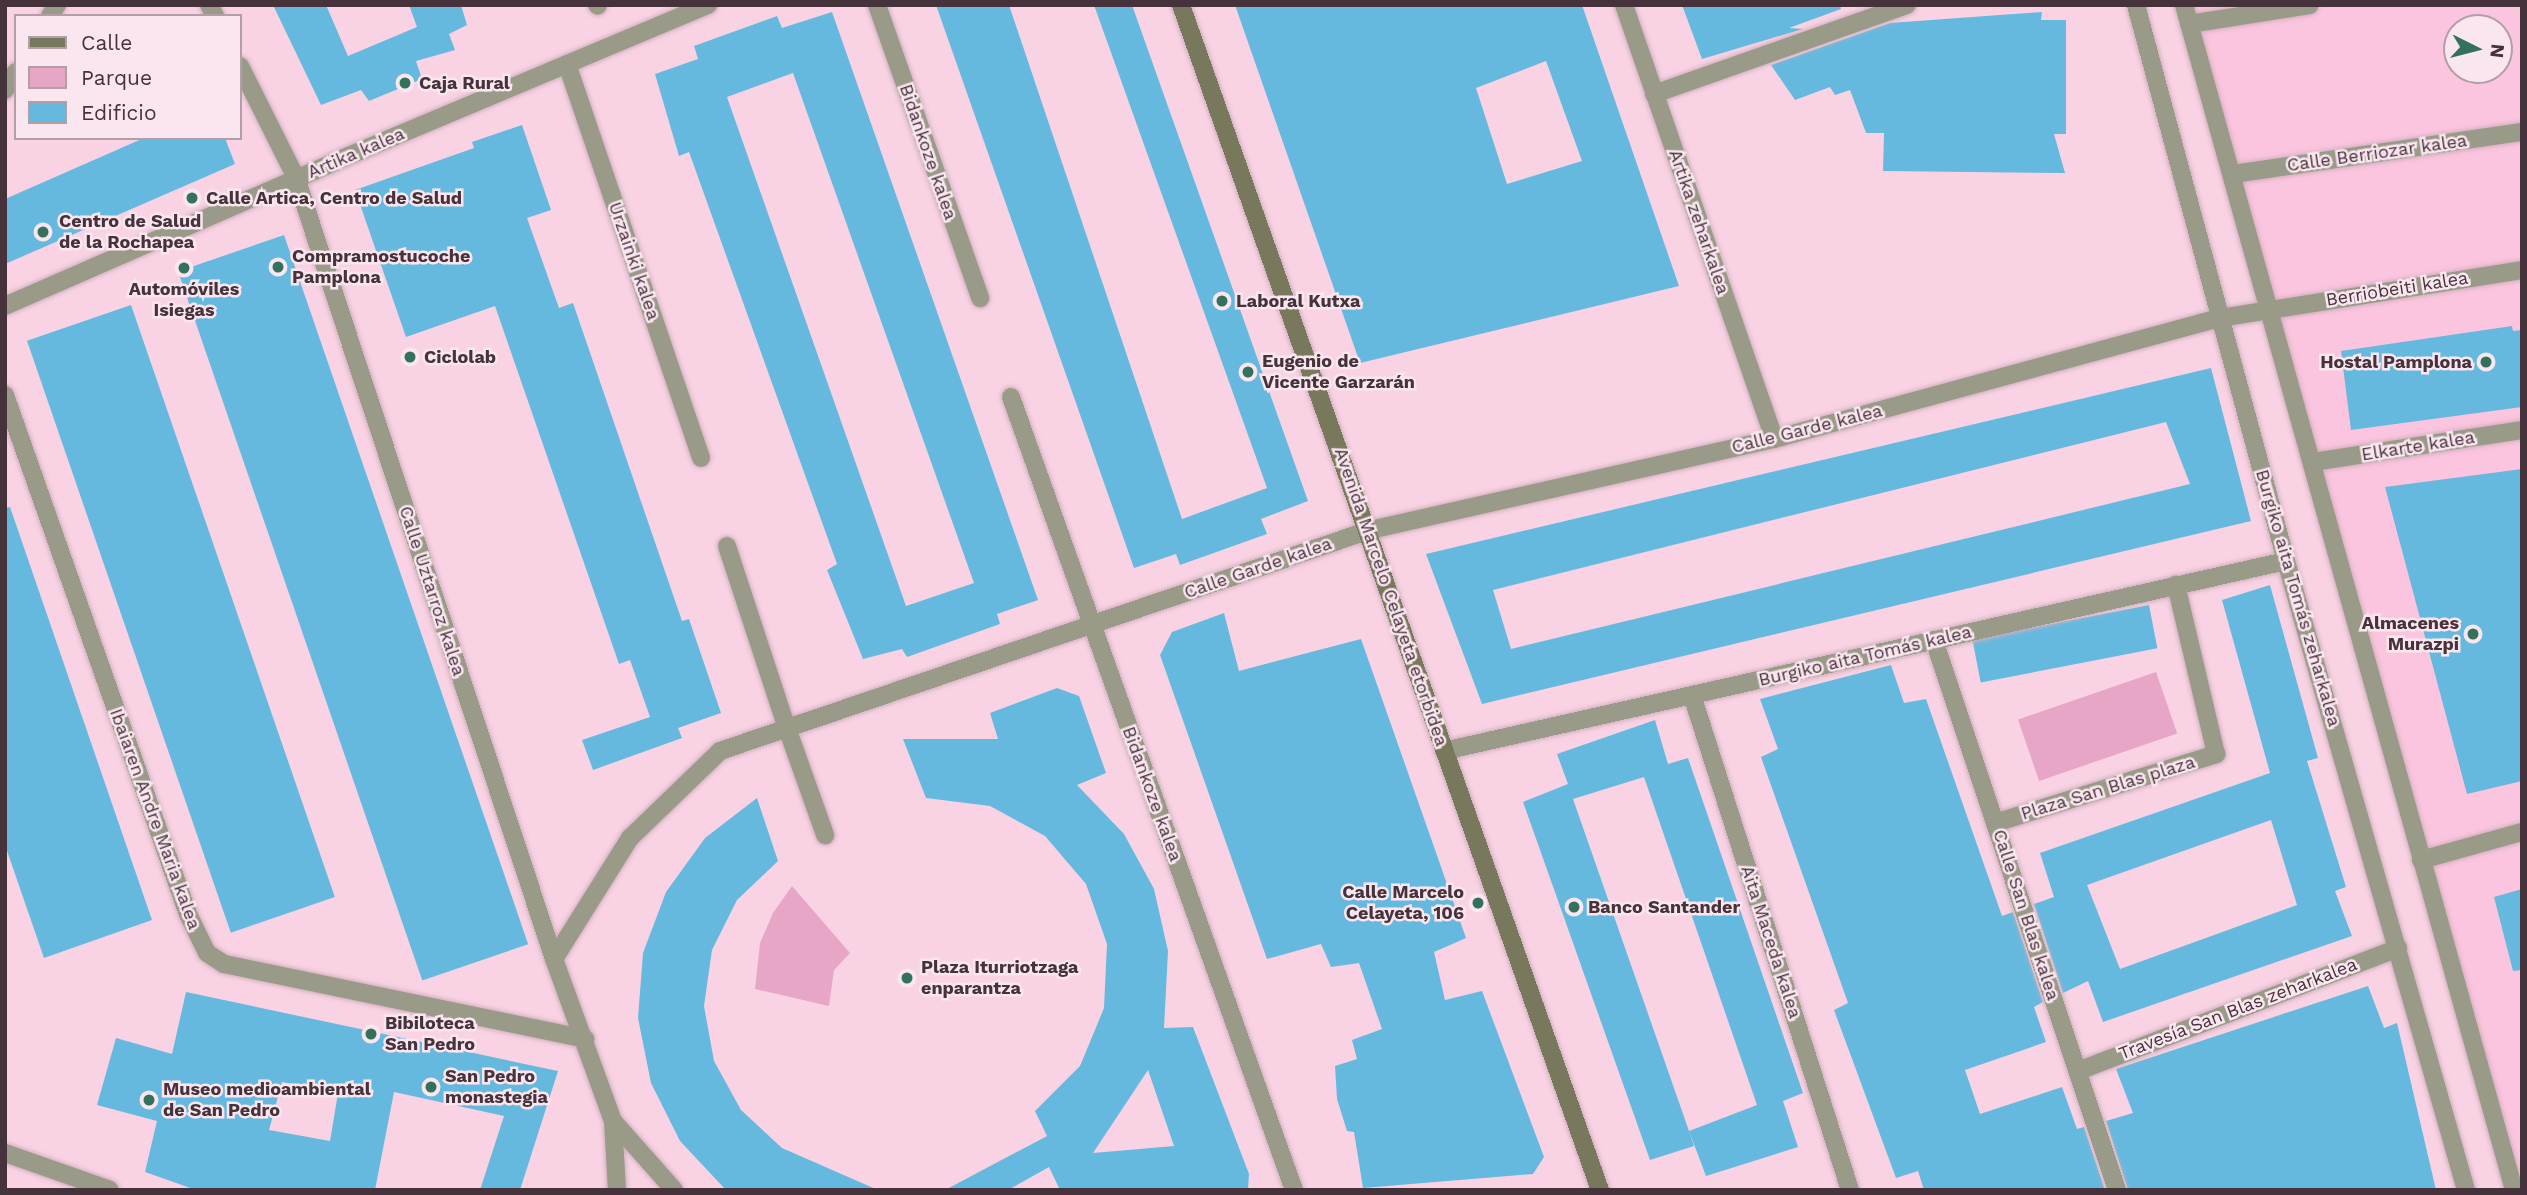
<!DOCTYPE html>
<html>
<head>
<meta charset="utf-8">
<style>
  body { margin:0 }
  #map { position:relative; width:2527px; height:1195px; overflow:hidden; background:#f9d3e4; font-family:"Work Sans",sans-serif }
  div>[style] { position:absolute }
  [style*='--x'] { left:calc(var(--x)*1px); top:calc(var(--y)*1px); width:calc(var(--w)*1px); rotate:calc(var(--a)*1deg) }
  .built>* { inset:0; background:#fcc5df }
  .green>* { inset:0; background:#e8a6c6; transform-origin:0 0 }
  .building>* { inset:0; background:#66b9de; transform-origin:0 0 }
  .roads { filter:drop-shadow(0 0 2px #d1b0bf) drop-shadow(0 0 2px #d1b0bf) }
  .pedestrian>* { height:18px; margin:-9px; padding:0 9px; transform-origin:9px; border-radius:9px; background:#999a87 }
  .minor>* { height:18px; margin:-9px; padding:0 9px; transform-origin:9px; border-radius:9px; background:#999a87 }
  .tertiary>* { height:18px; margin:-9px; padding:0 9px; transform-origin:9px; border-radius:9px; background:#999a87 }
  .secondary>* { height:18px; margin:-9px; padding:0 9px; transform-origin:9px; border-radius:9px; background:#77785c }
  .dots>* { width:19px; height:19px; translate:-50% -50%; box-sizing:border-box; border:4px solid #fae6ef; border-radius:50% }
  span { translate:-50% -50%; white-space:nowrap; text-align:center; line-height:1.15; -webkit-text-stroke:5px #fae6ef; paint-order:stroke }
  .poi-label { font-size:18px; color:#45323b; font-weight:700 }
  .left { translate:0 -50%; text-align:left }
  .right { translate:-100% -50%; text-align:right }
  .street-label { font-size:18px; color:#45323b }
  .frame { position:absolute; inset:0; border:7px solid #45323b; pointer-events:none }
  .legend { position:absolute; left:14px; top:14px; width:228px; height:126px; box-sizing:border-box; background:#fae6ef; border:2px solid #b29ea7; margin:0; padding:9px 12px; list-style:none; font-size:21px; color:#45323b }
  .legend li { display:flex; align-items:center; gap:14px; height:35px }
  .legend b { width:35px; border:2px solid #b29ea7 }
  .north { position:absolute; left:2443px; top:14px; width:70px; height:70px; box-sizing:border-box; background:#fae6ef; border:2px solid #b29ea7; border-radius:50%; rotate:96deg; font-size:19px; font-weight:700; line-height:28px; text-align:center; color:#45323b }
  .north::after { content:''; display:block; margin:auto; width:24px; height:32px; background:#34715d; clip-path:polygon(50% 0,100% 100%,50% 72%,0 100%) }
</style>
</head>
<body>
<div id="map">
  <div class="built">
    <i style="clip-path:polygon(evenodd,2186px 5px,2522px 5px,2522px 1190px,2186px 5px,2457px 28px,2499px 28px,2499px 70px,2457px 70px,2457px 28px)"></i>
  </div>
  <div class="green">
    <i style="left:2156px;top:672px;width:65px;height:146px;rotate:71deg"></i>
    <i style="clip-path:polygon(792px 886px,850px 953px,834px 970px,829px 1006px,755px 989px,760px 943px,773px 913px)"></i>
  </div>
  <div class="building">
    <i style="clip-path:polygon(273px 5px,326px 5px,348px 56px,417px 27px,409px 5px,461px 5px,467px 25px,449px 34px,455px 50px,416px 61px,422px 79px,369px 101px,361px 90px,321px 105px)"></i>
    <i style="clip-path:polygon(936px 5px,1009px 5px,1182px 519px,1267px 488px,1094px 5px,1132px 5px,1308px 501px,1261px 519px,1267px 534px,1180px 565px,1176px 554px,1134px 568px)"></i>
    <i style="clip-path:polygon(evenodd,1235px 5px,1582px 5px,1679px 286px,1360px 363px,1235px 5px,1546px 61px,1582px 161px,1507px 184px,1476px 88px,1546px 61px)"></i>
    <i style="clip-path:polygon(1682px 5px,1840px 5px,1841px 9px,1789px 28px,1803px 29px,1702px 59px)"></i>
    <i style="clip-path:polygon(evenodd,832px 12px,1038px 600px,997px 614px,1000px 624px,907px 657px,902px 649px,863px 659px,827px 570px,837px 564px,689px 152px,679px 156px,655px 74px,698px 59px,694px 46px,777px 16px,782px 28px,832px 12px,793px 73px,974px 583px,906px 606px,727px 97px,793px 73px)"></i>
    <i style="clip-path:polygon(2042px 12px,2041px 20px,2066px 20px,2066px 134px,2054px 134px,2065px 173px,1883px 171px,1884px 133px,1866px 133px,1850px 90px,1835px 95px,1830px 87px,1795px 100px,1771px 65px,1890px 23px)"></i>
    <i style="clip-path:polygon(522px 125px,551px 210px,527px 218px,559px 308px,573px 303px,682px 621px,689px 619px,721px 713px,678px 728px,682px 738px,593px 770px,582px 740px,650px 717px,630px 660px,619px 664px,495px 306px,406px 337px,355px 190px,474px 148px,472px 142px)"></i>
    <i style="clip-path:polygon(144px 138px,225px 138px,235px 164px,5px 264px,5px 199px)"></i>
    <i style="left:284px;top:235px;width:750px;height:112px;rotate:71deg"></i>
    <i style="left:131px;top:305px;width:626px;height:110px;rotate:71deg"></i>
    <i style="clip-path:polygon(2512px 326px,2513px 331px,2522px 330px,2522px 407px,2351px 430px,2341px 351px)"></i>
    <i style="clip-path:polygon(evenodd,2211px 368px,2251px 521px,1482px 704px,1426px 554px,2211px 368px,2166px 422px,2190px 484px,1511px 649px,1493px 590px,2166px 422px)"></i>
    <i style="clip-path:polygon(2522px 469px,2522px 781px,2467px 794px,2385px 487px)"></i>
    <i style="clip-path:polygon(10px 507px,152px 920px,44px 958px,5px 845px,5px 508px)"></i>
    <i style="clip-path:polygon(evenodd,2270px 585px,2318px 758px,2307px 761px,2346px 887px,2335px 891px,2352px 936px,2103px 1022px,2088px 981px,2063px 993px,2034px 904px,2054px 897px,2040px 853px,2270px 773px,2222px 600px,2270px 585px,2271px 820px,2297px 905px,2120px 969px,2087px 885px,2271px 820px)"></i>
    <i style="left:2149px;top:605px;width:44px;height:180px;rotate:79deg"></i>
    <i style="clip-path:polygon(1224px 613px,1239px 671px,1361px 639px,1466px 938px,1434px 952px,1445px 1000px,1482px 991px,1544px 1157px,1533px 1174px,1363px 1188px,1354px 1132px,1347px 1131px,1337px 1099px,1335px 1066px,1357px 1059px,1352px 1040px,1382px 1029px,1359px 963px,1331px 967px,1321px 944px,1267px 959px,1160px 655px,1172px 632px)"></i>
    <i style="clip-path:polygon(1891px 665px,1904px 703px,1926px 699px,2002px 916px,2013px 912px,2043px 1002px,2034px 1007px,2046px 1042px,1965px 1070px,1980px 1114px,2062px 1087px,2077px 1129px,2084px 1127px,2105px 1190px,1924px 1190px,1918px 1171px,1896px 1178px,1834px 1010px,1848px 1003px,1761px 757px,1778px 749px,1760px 699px)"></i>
    <i style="clip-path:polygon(evenodd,1057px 688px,1079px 696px,1106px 773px,1077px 785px,1124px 834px,1154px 889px,1168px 951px,1164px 1028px,1193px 1027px,1249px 1174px,1248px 1190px,1060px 1190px,1049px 1167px,1008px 1190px,945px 1190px,1047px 1136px,1035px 1111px,1080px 1066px,1104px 1008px,1107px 944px,1086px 884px,1045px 836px,990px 806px,926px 798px,903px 739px,998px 739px,990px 713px,1057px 688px,1148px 1070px,1174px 1146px,1093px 1153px,1148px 1070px)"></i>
    <i style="clip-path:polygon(evenodd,1655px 720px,1668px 764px,1688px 758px,1803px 1093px,1783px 1101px,1798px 1147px,1706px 1176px,1689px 1131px,1694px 1146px,1650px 1160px,1523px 802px,1568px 784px,1557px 754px,1655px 720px,1644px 777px,1757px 1105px,1689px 1131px,1573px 799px,1644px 777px)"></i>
    <i style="clip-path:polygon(757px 798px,778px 861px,737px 900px,712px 950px,704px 1006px,714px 1061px,741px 1110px,782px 1148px,878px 1190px,726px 1190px,680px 1141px,651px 1083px,638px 1018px,643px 953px,666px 892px,705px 838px)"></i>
    <i style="clip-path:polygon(2522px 889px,2522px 970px,2513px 971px,2494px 897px)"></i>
    <i style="clip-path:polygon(2368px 986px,2384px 1028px,2397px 1023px,2436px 1190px,2128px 1190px,2106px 1121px,2133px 1113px,2116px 1069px)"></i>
    <i style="clip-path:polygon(evenodd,186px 992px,558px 1071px,520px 1190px,480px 1190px,504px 1116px,394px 1092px,375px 1190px,196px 1190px,145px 1172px,157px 1121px,97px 1105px,116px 1038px,172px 1054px,186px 992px,282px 1082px,338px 1093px,330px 1141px,269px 1130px,282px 1082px)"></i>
  </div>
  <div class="roads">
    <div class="pedestrian">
      <i style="--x:597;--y:5;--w:1;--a:45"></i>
      <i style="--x:1654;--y:94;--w:268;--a:-19.4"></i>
      <i style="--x:787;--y:728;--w:114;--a:70.4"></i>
    </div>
    <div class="minor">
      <i style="--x:209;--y:5;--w:13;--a:61"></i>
      <i style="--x:877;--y:5;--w:311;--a:70.6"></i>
      <i style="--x:1624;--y:5;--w:459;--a:70.9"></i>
      <i style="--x:2136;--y:5;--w:576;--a:74.9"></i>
      <i style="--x:2286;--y:561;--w:654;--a:74.03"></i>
      <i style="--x:2184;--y:5;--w:1230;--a:74.44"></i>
      <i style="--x:50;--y:16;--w:13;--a:-58"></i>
      <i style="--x:2189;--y:24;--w:122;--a:-8.9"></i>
      <i style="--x:567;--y:64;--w:416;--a:71.2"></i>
      <i style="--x:240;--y:66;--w:125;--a:63.4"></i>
      <i style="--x:296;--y:178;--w:823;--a:71.72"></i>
      <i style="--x:554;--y:959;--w:172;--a:70"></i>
      <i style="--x:613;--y:1121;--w:69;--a:86.7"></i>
      <i style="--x:5;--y:90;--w:21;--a:-59"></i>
      <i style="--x:2233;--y:174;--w:292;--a:-8.3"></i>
      <i style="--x:5;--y:395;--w:550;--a:70.58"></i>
      <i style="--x:188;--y:914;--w:43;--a:64"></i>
      <i style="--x:207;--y:953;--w:20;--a:33"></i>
      <i style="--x:224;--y:964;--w:369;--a:11.7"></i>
      <i style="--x:1011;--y:397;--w:842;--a:70.36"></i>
      <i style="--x:2313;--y:462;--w:211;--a:-8.7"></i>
      <i style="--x:727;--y:546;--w:192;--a:71.8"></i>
      <i style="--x:1934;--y:640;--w:580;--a:71.6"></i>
      <i style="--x:1692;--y:695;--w:520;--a:72.3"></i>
      <i style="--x:1444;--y:751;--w:863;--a:-12.72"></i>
      <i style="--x:1995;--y:823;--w:232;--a:-17.3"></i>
      <i style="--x:2216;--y:754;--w:174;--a:-103.3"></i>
      <i style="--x:2421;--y:860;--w:105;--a:-15.5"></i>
      <i style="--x:554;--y:959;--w:143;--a:-57.9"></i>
      <i style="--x:630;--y:838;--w:125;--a:-44"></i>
      <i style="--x:720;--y:751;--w:687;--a:-18.78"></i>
      <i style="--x:1370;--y:530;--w:414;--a:-12.7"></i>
      <i style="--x:1774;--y:439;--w:462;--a:-15.2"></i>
      <i style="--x:2220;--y:318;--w:306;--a:-9"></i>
      <i style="--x:2078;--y:1071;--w:343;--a:-21"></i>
      <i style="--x:613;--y:1121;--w:92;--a:48.5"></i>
      <i style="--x:5;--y:1153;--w:111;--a:19.4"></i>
    </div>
    <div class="tertiary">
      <i style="--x:5;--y:306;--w:359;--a:-23.6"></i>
      <i style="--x:334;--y:162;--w:406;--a:-22.8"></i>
    </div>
    <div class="secondary">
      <i style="--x:1181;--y:5;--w:1257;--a:70.53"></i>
    </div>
  </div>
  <div class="dots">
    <i style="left:405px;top:83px;background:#34715d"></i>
    <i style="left:192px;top:198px;background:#34715d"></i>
    <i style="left:43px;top:232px;background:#34715d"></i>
    <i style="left:278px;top:267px;background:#34715d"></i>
    <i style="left:184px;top:268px;background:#34715d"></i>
    <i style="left:1222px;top:301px;background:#34715d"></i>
    <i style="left:410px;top:357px;background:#34715d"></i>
    <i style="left:2486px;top:362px;background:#34715d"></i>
    <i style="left:1248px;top:372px;background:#34715d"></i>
    <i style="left:2473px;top:634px;background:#34715d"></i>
    <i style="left:1478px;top:903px;background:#34715d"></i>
    <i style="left:1574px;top:907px;background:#34715d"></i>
    <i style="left:907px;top:978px;background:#34715d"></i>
    <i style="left:371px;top:1034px;background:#34715d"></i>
    <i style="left:431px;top:1087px;background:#34715d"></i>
    <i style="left:149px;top:1100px;background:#34715d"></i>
  </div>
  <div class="poi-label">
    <span class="left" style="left:419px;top:83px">Caja Rural</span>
    <span class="left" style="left:206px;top:198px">Calle Artica, Centro de Salud</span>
    <span class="left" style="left:59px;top:232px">Centro de Salud<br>de la Rochapea</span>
    <span class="left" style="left:292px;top:267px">Compramostucoche<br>Pamplona</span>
    <span style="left:184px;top:300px">Automóviles<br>Isiegas</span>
    <span class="left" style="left:1236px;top:301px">Laboral Kutxa</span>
    <span class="left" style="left:424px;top:357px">Ciclolab</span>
    <span class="left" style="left:1262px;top:372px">Eugenio de<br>Vicente Garzarán</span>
    <span class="right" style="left:2472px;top:362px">Hostal Pamplona</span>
    <span class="right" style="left:2459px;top:634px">Almacenes<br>Murazpi</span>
    <span class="right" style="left:1464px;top:903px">Calle Marcelo<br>Celayeta, 106</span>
    <span class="left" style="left:1588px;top:907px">Banco Santander</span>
    <span class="left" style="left:921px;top:978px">Plaza Iturriotzaga<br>enparantza</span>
    <span class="left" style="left:385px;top:1034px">Bibiloteca<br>San Pedro</span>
    <span class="left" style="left:445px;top:1087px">San Pedro<br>monastegia</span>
    <span class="left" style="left:163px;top:1100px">Museo medioambiental<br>de San Pedro</span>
  </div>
  <div class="street-label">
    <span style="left:928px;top:152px;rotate:71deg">Bidankoze kalea</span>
    <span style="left:356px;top:153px;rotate:-23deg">Artika kalea</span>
    <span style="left:2377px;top:153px;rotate:-8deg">Calle Berriozar kalea</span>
    <span style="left:1699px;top:222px;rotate:71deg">Artika zeharkalea</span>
    <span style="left:634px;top:261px;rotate:71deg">Urzainki kalea</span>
    <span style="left:2397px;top:289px;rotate:-9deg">Berriobeiti kalea</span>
    <span style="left:1807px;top:429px;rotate:-14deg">Calle Garde kalea</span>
    <span style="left:2418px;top:446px;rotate:-9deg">Elkarte kalea</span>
    <span style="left:1258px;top:568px;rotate:-19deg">Calle Garde kalea</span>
    <span style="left:432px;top:591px;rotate:72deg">Calle Uztarroz kalea</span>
    <span style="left:1391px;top:597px;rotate:71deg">Avenida Marcelo Celayeta etorbidea</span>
    <span style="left:2298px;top:598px;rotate:74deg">Burgiko aita Tomás zeharkalea</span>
    <span style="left:1865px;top:656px;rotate:-13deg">Burgiko aita Tomás kalea</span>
    <span style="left:2108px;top:788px;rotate:-17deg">Plaza San Blas plaza</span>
    <span style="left:1152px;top:794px;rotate:70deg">Bidankoze kalea</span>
    <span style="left:155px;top:819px;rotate:70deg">Ibaiaren Andre Maria kalea</span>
    <span style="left:2026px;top:915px;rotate:72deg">Calle San Blas kalea</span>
    <span style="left:1771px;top:942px;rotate:72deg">Aita Maceda kalea</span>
    <span style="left:2238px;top:1009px;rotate:-21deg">Travesía San Blas zeharkalea</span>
  </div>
  <div class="frame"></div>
  <ul class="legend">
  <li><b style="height:9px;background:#77785c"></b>Calle</li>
  <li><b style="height:19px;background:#e8a6c6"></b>Parque</li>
  <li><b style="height:19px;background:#66b9de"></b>Edificio</li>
  </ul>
  <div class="north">N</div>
</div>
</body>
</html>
